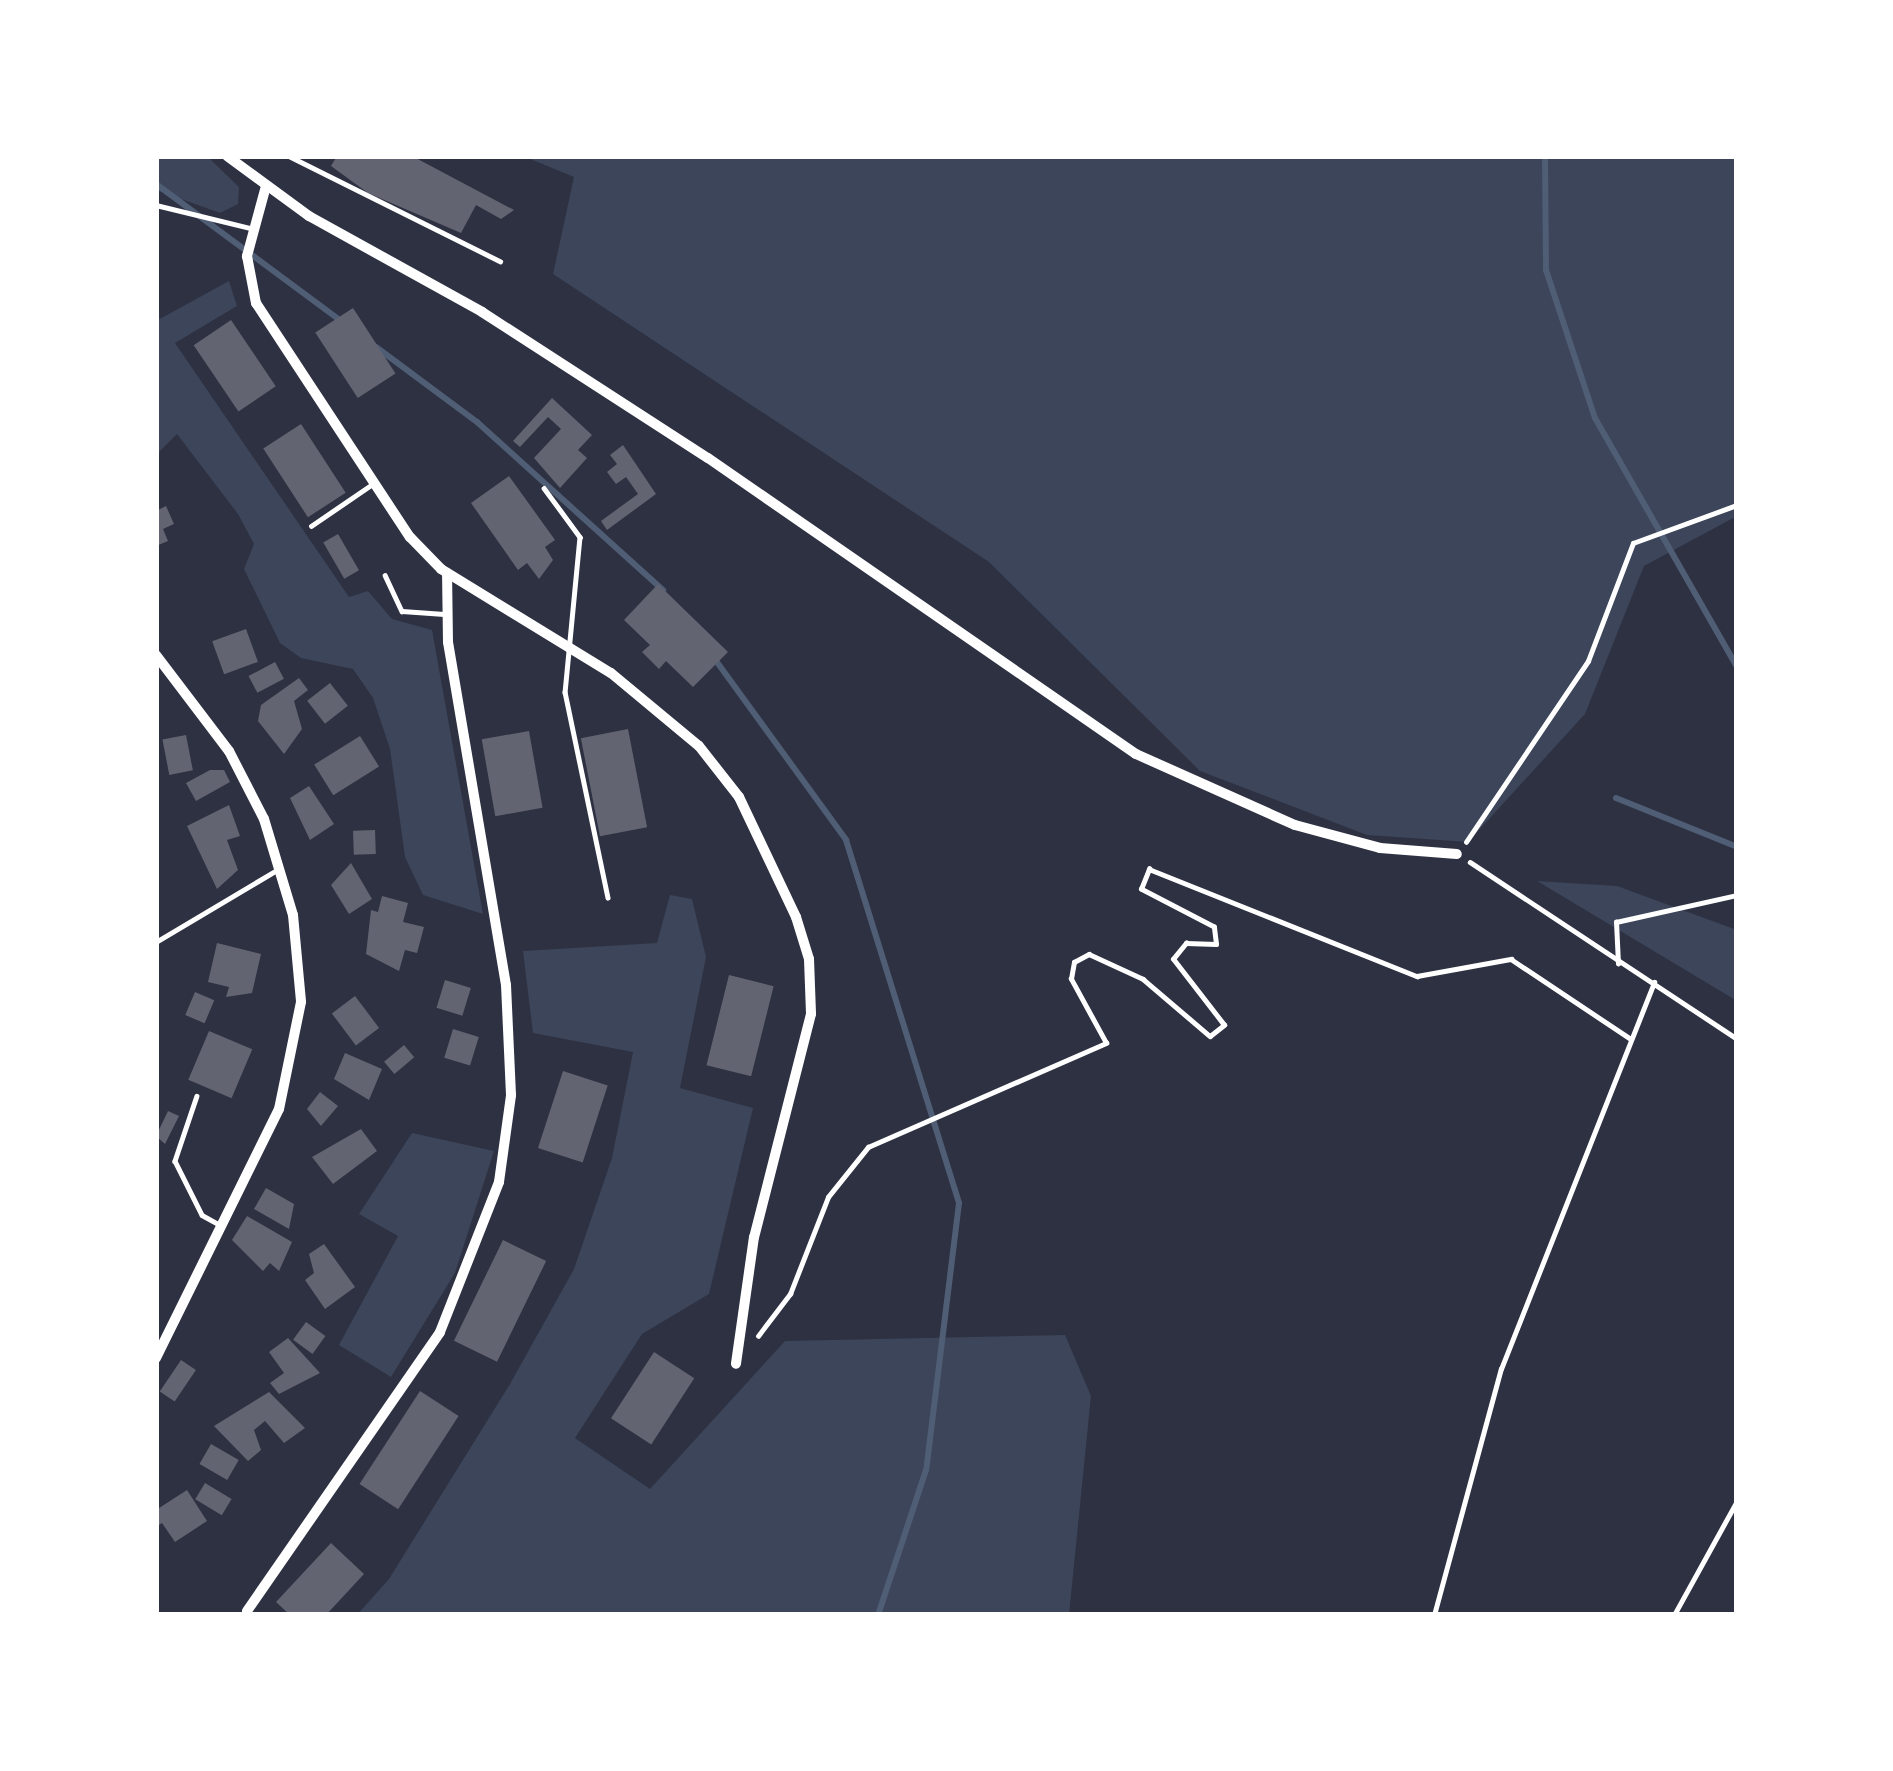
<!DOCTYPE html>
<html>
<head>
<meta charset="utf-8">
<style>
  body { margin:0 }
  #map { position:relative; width:1893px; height:1771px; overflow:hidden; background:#2d3142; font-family:Literata,serif }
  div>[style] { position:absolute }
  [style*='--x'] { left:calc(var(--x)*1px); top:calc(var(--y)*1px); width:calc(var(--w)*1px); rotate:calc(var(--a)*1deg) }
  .green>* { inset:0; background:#3c4559 }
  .stream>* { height:6px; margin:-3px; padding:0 3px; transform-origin:3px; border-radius:3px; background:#4f5d75 }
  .building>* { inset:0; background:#626471; transform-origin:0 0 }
  .path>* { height:4.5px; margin:-2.25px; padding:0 2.25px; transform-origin:2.25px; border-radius:2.25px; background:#fff }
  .service>* { height:4.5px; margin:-2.25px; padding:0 2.25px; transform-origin:2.25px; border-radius:2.25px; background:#fff }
  .minor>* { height:10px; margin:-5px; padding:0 5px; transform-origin:5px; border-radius:5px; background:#fff }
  span { translate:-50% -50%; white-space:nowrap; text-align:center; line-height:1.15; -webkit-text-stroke:10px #fff; paint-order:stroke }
  .frame { position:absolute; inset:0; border:159px solid #fff; pointer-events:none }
</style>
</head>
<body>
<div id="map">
  <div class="green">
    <i style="clip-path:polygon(156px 156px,207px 156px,239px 187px,238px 204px,220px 213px,156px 190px)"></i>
    <i style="clip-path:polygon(523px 156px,1737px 156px,1737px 516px,1644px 566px,1585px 714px,1468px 842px,1367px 835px,1200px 771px,989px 562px,553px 274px,574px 177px)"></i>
    <i style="clip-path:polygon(229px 281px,237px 306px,175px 343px,349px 597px,368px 591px,392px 619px,432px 630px,483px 914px,423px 895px,405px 857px,390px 749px,373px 698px,353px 669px,301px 658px,280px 643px,244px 569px,254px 544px,238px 514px,177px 434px,156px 455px,156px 321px)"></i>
    <i style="clip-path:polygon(1537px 881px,1617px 886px,1737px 930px,1737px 1001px)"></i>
    <i style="clip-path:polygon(670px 895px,692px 899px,706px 957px,680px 1088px,753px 1108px,709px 1294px,642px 1334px,575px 1438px,650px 1489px,785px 1341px,1065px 1335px,1091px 1396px,1069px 1615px,357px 1615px,389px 1579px,510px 1384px,574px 1269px,612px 1158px,633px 1052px,533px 1033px,523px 951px,657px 943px)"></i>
    <i style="clip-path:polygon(412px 1133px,494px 1151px,455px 1273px,391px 1377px,339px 1345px,398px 1236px,359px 1214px)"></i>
  </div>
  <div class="stream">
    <i style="--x:1545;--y:156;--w:114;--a:89.5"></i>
    <i style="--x:1546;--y:270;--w:156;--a:71.7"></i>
    <i style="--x:1595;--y:418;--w:287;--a:60.3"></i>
    <i style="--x:156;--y:184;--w:230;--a:36.5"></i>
    <i style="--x:376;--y:347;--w:126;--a:36.6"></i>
    <i style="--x:477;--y:422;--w:251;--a:42.1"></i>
    <i style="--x:714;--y:658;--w:225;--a:54"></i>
    <i style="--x:846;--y:840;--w:380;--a:72.7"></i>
    <i style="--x:959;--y:1203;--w:269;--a:97"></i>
    <i style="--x:926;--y:1470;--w:153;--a:108.3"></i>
    <i style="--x:1616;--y:798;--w:131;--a:22"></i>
  </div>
  <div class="building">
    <i style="clip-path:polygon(337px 156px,412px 156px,514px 210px,501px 219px,476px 205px,461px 233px,368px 193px,331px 166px)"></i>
    <i style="left:353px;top:308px;width:78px;height:45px;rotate:57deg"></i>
    <i style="left:231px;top:320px;width:80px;height:45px;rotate:56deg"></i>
    <i style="clip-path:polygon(552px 398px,592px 435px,578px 450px,587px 458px,560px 488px,534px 458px,561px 429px,548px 417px,520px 447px,513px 441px)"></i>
    <i style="left:301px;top:424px;width:82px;height:45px;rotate:57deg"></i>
    <i style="clip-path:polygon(623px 445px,656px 494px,607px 530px,601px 521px,638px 494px,626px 477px,616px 484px,607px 472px,617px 464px,610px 455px)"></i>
    <i style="clip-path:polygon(509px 476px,555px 540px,545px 547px,553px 560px,539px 579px,527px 563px,518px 570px,471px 503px)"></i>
    <i style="clip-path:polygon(166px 506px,174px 524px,163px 529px,168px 541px,156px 546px,156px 511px)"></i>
    <i style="left:338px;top:534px;width:42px;height:17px;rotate:60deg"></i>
    <i style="clip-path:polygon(658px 584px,728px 652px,693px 687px,666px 661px,659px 669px,642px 652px,650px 645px,624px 620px)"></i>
    <i style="left:246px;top:629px;width:35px;height:36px;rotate:70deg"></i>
    <i style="left:275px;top:662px;width:19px;height:30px;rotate:62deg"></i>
    <i style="clip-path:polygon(299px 678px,308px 690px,294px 701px,302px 729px,284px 754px,258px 721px,261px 705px)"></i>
    <i style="left:330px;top:683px;width:29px;height:29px;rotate:52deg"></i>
    <i style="left:628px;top:729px;width:100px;height:48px;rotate:79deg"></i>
    <i style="left:529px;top:731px;width:78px;height:48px;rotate:80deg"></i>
    <i style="left:186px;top:735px;width:36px;height:24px;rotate:79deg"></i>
    <i style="left:360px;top:736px;width:36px;height:54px;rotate:58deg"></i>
    <i style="clip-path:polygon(210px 770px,224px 770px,230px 782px,196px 801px,186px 783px)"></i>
    <i style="clip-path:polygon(309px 786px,334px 824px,310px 840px,290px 798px)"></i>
    <i style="clip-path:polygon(229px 805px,240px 836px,227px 840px,238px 870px,217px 889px,187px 826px)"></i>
    <i style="left:375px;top:830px;width:24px;height:22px;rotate:88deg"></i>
    <i style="clip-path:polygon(351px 863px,372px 899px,349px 914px,331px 885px)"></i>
    <i style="clip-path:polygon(382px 896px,408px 903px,403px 922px,424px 927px,417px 953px,405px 950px,399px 971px,366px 954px,371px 910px,378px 912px)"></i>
    <i style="clip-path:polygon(217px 943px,261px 954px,252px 993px,226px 997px,229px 987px,208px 982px)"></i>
    <i style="left:729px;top:975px;width:46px;height:93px;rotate:14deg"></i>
    <i style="left:445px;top:980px;width:27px;height:29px;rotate:17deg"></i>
    <i style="left:195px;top:992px;width:21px;height:25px;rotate:23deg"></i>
    <i style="left:355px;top:996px;width:40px;height:29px;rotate:53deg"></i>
    <i style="left:453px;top:1029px;width:27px;height:30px;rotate:17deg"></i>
    <i style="left:209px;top:1031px;width:47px;height:53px;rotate:23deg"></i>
    <i style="left:404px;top:1045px;width:16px;height:26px;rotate:50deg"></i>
    <i style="clip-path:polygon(345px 1053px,382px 1069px,369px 1100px,334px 1079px)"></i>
    <i style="left:563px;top:1071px;width:47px;height:81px;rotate:18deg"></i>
    <i style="clip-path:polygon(320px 1092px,338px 1106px,321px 1126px,307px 1109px)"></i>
    <i style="clip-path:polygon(168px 1111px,179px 1116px,165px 1144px,156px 1136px)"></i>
    <i style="clip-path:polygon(361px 1129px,377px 1151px,333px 1184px,312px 1157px)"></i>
    <i style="clip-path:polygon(266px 1188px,294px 1204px,289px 1229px,254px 1209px)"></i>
    <i style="clip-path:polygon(247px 1216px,292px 1242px,279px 1271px,270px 1263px,263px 1271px,232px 1240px)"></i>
    <i style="left:503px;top:1240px;width:48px;height:112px;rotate:26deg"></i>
    <i style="clip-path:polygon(324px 1244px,355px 1287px,325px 1309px,305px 1280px,314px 1273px,309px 1254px)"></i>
    <i style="left:306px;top:1322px;width:24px;height:22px;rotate:36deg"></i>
    <i style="clip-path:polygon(288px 1338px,320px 1373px,279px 1394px,270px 1383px,284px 1373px,269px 1352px)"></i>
    <i style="left:654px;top:1352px;width:48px;height:79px;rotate:33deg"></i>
    <i style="left:181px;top:1360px;width:18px;height:38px;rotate:34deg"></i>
    <i style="left:420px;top:1391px;width:46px;height:111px;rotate:33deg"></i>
    <i style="clip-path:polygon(269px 1392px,305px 1428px,284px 1443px,265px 1421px,254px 1430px,261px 1450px,248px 1461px,214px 1426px)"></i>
    <i style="left:211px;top:1444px;width:32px;height:23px;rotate:30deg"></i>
    <i style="left:205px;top:1483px;width:31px;height:19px;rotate:31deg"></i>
    <i style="clip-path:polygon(187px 1490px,207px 1521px,175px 1542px,162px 1523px,156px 1527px,156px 1510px)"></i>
    <i style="clip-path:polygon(331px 1543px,364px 1574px,326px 1615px,290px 1615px,276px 1602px)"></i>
  </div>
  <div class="path">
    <i style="--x:1466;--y:842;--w:218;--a:-56"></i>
    <i style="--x:1588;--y:661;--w:126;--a:-69.1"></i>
    <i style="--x:1633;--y:543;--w:111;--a:-20.1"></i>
    <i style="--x:1470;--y:862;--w:320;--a:33.5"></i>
    <i style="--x:1618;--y:964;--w:42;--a:-92.7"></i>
    <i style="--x:1616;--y:922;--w:124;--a:-12.6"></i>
    <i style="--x:758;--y:1336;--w:53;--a:-52.7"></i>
    <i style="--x:790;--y:1294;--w:104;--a:-68.6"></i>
    <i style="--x:828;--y:1197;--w:64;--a:-51.3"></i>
    <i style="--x:868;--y:1147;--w:260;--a:-23.6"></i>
    <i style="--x:1106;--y:1043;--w:73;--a:-118.7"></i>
    <i style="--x:1071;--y:979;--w:17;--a:-80"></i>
    <i style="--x:1074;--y:962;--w:17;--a:-28"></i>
    <i style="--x:1089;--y:954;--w:60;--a:24.8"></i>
    <i style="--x:1143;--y:979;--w:88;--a:40.4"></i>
    <i style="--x:1210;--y:1036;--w:18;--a:-38"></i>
    <i style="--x:1224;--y:1025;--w:83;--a:-127.7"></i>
    <i style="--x:1173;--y:959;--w:21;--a:-51"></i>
    <i style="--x:1186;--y:943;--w:30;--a:2"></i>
    <i style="--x:1216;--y:944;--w:17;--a:-97"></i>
    <i style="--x:1214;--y:927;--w:82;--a:-152.5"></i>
    <i style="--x:1141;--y:889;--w:22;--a:-68"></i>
    <i style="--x:1149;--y:869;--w:289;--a:21.8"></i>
    <i style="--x:1417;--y:976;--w:96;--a:-10.3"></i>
    <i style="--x:1511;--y:959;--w:144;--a:33.7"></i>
    <i style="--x:1434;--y:1615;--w:255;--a:-74.8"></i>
    <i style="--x:1501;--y:1369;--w:416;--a:-68.4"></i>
    <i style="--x:1674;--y:1615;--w:130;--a:-61.1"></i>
  </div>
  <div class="service">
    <i style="--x:289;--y:156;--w:236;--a:26.5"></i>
    <i style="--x:156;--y:205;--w:97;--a:13.7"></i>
    <i style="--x:544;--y:488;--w:61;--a:53.7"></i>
    <i style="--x:580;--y:537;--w:156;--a:95.5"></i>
    <i style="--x:565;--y:692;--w:210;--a:78.2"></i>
    <i style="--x:311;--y:526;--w:73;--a:-34.3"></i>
    <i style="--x:385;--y:575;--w:40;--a:65"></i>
    <i style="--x:402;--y:611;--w:42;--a:4.1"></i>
    <i style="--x:156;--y:942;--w:139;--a:-30.8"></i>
    <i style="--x:197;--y:1096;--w:69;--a:108.7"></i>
    <i style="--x:175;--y:1161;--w:60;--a:63.4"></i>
    <i style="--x:202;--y:1215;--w:21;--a:29"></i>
  </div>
  <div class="minor">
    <i style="--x:227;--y:156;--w:102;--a:36.2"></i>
    <i style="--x:309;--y:216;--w:198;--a:29"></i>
    <i style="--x:482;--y:312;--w:269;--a:32.9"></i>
    <i style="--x:708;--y:458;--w:520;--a:34.67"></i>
    <i style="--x:1136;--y:754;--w:174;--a:24.1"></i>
    <i style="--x:1295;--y:825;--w:88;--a:15.1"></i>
    <i style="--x:1380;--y:848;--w:77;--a:4.5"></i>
    <i style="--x:266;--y:186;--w:73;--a:105.2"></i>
    <i style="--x:247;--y:256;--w:48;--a:79.2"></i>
    <i style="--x:256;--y:303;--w:280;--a:56.7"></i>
    <i style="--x:410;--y:537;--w:45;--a:45.9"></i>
    <i style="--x:441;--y:569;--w:199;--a:31.5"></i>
    <i style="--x:611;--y:673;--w:114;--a:39.7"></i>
    <i style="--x:699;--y:746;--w:65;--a:51.9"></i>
    <i style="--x:739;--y:797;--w:133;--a:64.6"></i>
    <i style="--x:796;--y:917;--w:44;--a:72.8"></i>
    <i style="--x:809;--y:959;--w:55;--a:87.9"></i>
    <i style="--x:811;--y:1014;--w:230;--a:104.3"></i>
    <i style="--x:754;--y:1237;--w:128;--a:98.1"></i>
    <i style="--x:156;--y:655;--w:121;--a:52.8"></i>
    <i style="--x:229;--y:751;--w:76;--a:62.8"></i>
    <i style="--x:264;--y:819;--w:100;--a:73.2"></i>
    <i style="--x:293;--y:915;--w:87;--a:84.7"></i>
    <i style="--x:301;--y:1002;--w:109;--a:101.6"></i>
    <i style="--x:279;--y:1109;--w:278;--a:116.3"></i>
    <i style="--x:247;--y:1611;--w:339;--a:-55.3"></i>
    <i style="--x:440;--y:1332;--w:161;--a:-68.5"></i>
    <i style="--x:499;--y:1182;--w:88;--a:-82.1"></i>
    <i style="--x:511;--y:1095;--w:110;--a:-92.6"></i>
    <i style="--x:506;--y:985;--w:348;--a:-99.6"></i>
    <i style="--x:448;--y:642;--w:69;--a:-90.8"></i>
  </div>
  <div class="frame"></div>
</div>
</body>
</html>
